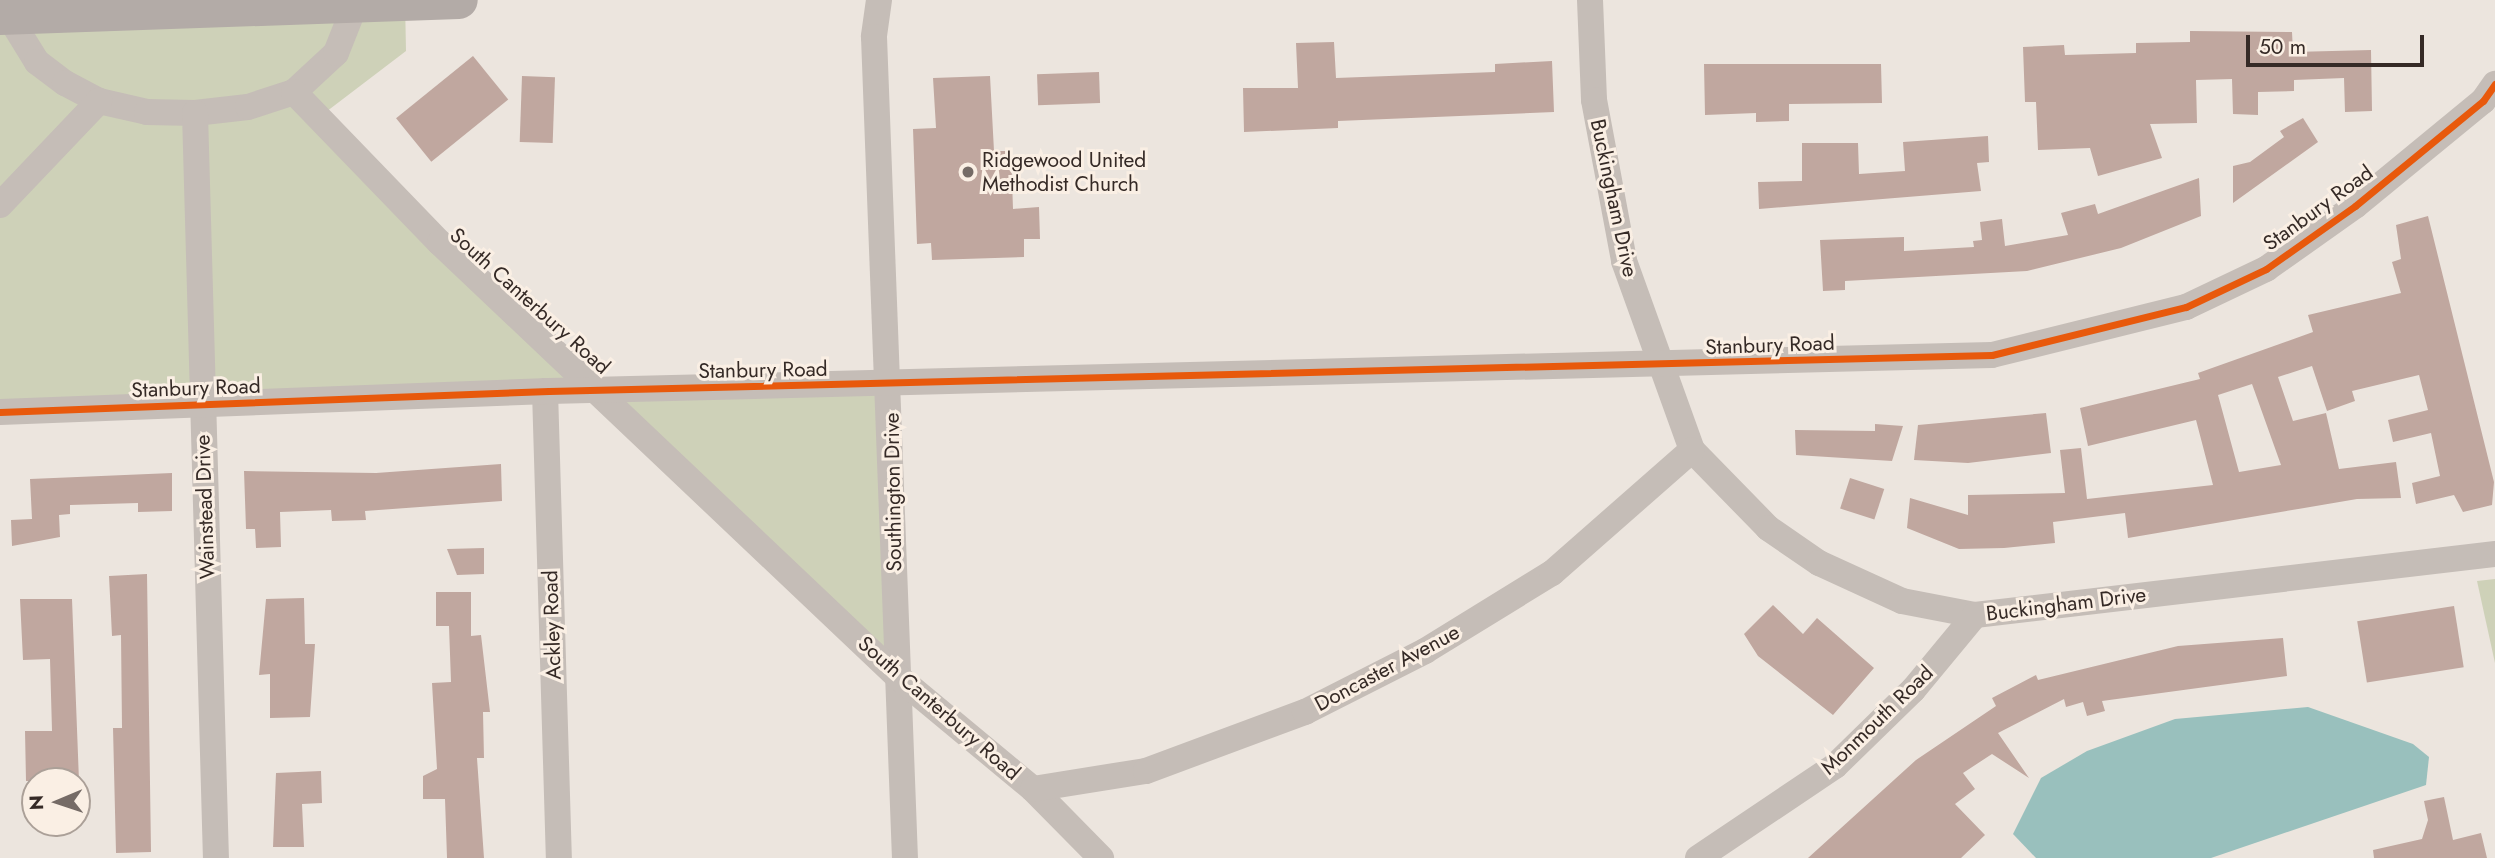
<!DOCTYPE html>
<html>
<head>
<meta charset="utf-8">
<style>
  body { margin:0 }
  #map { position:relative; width:2495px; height:858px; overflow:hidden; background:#ece5de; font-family:Jost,sans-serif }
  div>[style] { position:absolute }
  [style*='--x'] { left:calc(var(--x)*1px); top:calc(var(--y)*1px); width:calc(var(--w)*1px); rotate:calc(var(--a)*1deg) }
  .green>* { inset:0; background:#ced1b8 }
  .water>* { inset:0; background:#99c0bd }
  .building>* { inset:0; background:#c0a79f; transform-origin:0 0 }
  .street>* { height:26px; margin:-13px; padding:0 13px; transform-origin:13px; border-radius:13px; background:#c5bdb7 }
  .primary>* { height:38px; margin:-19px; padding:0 19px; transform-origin:19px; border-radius:19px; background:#b3aba7 }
  .cycleway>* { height:7px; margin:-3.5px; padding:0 3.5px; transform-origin:3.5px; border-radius:3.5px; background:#e8590c }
  .dots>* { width:19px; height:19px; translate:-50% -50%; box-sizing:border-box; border:4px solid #faefe4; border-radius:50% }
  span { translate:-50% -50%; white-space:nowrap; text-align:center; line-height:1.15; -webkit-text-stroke:6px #faefe4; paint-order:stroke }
  .poi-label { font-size:21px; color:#352a26 }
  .left { translate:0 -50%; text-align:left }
  .street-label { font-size:21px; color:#352a26 }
  .north { position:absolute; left:21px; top:767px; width:70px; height:70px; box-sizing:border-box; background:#faefe4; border:2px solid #aba098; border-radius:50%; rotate:268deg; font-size:19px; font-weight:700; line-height:28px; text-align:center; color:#352a26 }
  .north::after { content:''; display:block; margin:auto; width:24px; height:32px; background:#756b66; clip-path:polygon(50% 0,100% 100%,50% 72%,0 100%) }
  .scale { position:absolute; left:2246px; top:35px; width:178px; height:32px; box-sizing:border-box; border:4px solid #352a26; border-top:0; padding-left:9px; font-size:21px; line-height:24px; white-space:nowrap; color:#352a26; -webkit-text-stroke:5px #faefe4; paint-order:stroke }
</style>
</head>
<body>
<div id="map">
  <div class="green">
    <i style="clip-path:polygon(0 0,405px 0,406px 51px,318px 118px,601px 390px,891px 386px,898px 677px,601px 390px,0 412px)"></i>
    <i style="clip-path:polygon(2495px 579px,2495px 663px,2477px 581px)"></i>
  </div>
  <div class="water">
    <i style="clip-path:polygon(2308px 707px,2413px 744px,2429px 757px,2426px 785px,2211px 858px,2036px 858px,2013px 834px,2041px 778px,2087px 751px,2175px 719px)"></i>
  </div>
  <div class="building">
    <i style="clip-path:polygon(2190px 31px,2292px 32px,2293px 52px,2371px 50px,2372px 111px,2345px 112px,2344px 78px,2294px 80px,2294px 91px,2258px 92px,2258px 115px,2233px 114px,2232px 79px,2196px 80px,2197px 123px,2150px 124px,2162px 158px,2098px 176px,2090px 148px,2038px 150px,2036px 102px,2025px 102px,2023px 47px,2064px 45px,2065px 55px,2136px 53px,2136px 43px,2190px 42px)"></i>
    <i style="clip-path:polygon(1334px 42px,1336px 78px,1495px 72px,1495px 64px,1552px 61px,1554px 112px,1338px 121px,1338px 128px,1244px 132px,1243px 88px,1298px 88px,1296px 43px)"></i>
    <i style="left:473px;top:56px;width:56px;height:99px;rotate:51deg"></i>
    <i style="clip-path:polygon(1704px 64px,1881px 64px,1882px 103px,1789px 104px,1789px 121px,1756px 122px,1756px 113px,1705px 115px)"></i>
    <i style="left:1099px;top:72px;width:31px;height:62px;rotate:88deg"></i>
    <i style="left:522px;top:76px;width:33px;height:66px;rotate:2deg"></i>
    <i style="clip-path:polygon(990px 76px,994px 151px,1011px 151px,1013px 209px,1039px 207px,1040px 239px,1024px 239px,1024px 257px,932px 260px,931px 243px,917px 244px,913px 129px,936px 128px,933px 78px)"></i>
    <i style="clip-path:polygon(2303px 118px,2318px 142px,2233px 203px,2233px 166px,2250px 162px,2284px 137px,2280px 131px)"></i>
    <i style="clip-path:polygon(1988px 136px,1989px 162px,1977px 163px,1981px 191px,1759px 209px,1758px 182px,1802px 181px,1802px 143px,1858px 143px,1859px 174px,1905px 171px,1903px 142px)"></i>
    <i style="clip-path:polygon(2199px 178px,2201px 216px,2121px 248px,2027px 271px,1845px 281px,1845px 290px,1823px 291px,1820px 240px,1904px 237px,1904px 251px,1974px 247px,1973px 241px,1982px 240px,1980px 222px,2002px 219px,2005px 246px,2068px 235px,2061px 213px,2095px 204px,2098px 214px)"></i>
    <i style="clip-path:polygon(evenodd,2428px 216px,2494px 482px,2492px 505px,2463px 512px,2454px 495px,2416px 504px,2412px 483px,2440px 476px,2431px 433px,2393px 442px,2388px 420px,2428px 410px,2419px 375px,2352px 391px,2355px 401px,2327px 411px,2312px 366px,2278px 377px,2293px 421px,2326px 413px,2339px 469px,2396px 462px,2401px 498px,2357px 499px,2128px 538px,2125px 513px,2053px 522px,2055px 543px,2004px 548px,1959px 549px,1907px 528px,1910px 498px,1968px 515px,1968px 495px,2065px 493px,2060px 450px,2081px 448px,2087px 499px,2213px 485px,2196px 420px,2088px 446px,2080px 408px,2200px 379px,2198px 373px,2313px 332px,2308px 315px,2401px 293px,2392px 262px,2401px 259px,2396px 225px,2428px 216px,2252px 384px,2281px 465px,2239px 472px,2218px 395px,2252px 384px)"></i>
    <i style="clip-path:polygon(2046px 413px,2051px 453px,1968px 463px,1914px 460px,1918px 425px)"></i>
    <i style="clip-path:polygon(1875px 424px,1903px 426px,1892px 461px,1796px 455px,1795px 430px,1875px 431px)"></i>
    <i style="clip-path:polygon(501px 464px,502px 501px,365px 511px,366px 520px,332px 521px,331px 510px,280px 512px,281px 547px,256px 548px,255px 529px,246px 529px,244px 471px,376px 473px)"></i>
    <i style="clip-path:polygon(172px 473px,172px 511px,138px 512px,138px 503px,70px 505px,70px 514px,59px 515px,60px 537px,12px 546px,11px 520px,32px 519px,30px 479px)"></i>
    <i style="left:1850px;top:478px;width:36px;height:32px;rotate:18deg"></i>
    <i style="clip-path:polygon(484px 548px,484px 574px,457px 575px,447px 549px)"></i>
    <i style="clip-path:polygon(147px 574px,151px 852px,116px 853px,113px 728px,122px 728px,121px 635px,112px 636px,109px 576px)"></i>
    <i style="clip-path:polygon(436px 592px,471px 592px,471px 636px,481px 635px,490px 712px,483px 712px,484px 758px,477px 758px,484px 858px,447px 858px,445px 799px,423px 799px,423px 776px,437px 769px,432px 683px,451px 682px,449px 626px,436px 626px)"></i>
    <i style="clip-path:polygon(304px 598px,305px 644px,315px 644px,310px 717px,270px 718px,270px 674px,259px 675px,266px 599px)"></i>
    <i style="clip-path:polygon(20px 599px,72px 599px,79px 781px,26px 781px,25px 731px,52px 731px,50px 659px,23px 660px)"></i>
    <i style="clip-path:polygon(1773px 605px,1803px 634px,1817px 618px,1874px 668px,1833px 715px,1758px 656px,1744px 634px)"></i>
    <i style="left:2454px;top:606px;width:62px;height:98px;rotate:81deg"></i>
    <i style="clip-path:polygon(2283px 638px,2287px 676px,2102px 701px,2105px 711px,2087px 716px,2083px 702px,2066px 707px,2064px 699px,1998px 733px,2029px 778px,1992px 754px,1963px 773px,1975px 789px,1955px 804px,1985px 835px,1961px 858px,1808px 858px,1916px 760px,1996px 706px,1992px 698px,2036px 675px,2038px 680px,2178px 646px)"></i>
    <i style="clip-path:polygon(321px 771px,322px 803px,302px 804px,304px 847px,273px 847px,276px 773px)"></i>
    <i style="clip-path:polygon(2444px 797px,2453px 840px,2481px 833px,2487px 858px,2374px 858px,2373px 850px,2422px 839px,2428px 820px,2424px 801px)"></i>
  </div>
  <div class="street">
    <i style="--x:879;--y:0;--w:37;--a:98"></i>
    <i style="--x:874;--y:37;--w:822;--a:87.84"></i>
    <i style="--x:1590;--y:0;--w:100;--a:87.7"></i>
    <i style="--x:1594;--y:100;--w:164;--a:79.4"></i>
    <i style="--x:1624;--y:261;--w:201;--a:70.2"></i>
    <i style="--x:1692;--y:450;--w:109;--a:45.7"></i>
    <i style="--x:1768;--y:528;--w:62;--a:34.5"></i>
    <i style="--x:1819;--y:563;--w:91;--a:24.6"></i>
    <i style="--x:1902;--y:601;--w:74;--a:10.9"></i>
    <i style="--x:1975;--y:615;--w:524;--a:-6.69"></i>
    <i style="--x:15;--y:4;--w:13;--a:122"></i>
    <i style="--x:8;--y:15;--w:55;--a:58.3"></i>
    <i style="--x:37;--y:62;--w:35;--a:37"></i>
    <i style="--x:65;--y:83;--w:38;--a:28"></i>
    <i style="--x:99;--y:101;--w:49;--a:12.9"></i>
    <i style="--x:147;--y:112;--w:48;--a:1.2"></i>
    <i style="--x:195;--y:113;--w:53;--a:-6.5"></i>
    <i style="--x:248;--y:107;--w:48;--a:-18.1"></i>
    <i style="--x:294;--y:92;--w:57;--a:-42.9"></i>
    <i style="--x:336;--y:53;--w:57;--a:-68.4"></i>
    <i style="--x:294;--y:92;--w:210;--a:46"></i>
    <i style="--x:440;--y:243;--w:631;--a:43.46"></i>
    <i style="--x:898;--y:677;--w:175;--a:39.7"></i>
    <i style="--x:1033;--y:789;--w:97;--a:45.4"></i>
    <i style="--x:195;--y:113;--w:745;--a:88.39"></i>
    <i style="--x:0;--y:205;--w:144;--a:-46.4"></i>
    <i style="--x:545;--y:391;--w:467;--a:88.3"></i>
    <i style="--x:0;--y:412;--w:549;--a:-2.19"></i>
    <i style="--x:549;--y:391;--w:1443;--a:-1.43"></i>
    <i style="--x:1992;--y:355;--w:200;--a:-13.9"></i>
    <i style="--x:2186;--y:307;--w:89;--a:-25.4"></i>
    <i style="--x:2266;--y:269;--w:109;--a:-35.3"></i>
    <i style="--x:2355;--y:206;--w:166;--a:-39.4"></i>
    <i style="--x:2483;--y:101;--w:21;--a:-55"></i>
    <i style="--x:1033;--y:789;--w:114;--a:-9.1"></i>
    <i style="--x:1146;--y:771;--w:170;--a:-20.4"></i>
    <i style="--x:1305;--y:712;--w:135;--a:-26.9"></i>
    <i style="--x:1425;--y:651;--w:149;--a:-31.6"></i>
    <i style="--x:1552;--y:573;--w:186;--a:-41.3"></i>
    <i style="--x:1698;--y:858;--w:165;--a:-33.9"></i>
    <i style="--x:1835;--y:766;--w:109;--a:-44.3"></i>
    <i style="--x:1913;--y:690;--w:97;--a:-50.4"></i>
  </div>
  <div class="primary">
    <i style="--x:0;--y:16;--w:459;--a:-2"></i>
  </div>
  <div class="cycleway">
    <i style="--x:0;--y:412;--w:549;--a:-2.19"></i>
    <i style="--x:549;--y:391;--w:1443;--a:-1.43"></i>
    <i style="--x:1992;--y:355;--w:200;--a:-13.9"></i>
    <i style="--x:2186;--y:307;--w:89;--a:-25.4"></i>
    <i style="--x:2266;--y:269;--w:109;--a:-35.3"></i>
    <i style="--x:2355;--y:206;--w:166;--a:-39.4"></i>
    <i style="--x:2483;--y:101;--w:21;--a:-55"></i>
  </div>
  <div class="dots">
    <i style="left:968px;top:172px;background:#756b66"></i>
  </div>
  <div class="poi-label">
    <span class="left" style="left:982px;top:172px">Ridgewood United<br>Methodist Church</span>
  </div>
  <div class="street-label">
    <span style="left:1614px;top:198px;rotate:78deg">Buckingham Drive</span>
    <span style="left:2318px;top:208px;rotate:-36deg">Stanbury Road</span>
    <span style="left:530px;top:301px;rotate:42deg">South Canterbury Road</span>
    <span style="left:1770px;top:345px;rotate:-2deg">Stanbury Road</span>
    <span style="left:763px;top:370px;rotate:-1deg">Stanbury Road</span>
    <span style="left:196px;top:388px;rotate:-2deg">Stanbury Road</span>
    <span style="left:893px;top:492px;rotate:-91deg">Southington Drive</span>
    <span style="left:205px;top:507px;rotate:-92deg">Wainstead Drive</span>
    <span style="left:2066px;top:604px;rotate:-7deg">Buckingham Drive</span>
    <span style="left:552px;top:625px;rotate:-92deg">Ackley Road</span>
    <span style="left:1387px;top:668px;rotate:-28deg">Doncaster Avenue</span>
    <span style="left:939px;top:708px;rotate:41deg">South Canterbury Road</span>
    <span style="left:1877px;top:720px;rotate:-44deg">Monmouth Road</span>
  </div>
  <div class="north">N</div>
  <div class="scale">50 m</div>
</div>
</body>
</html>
